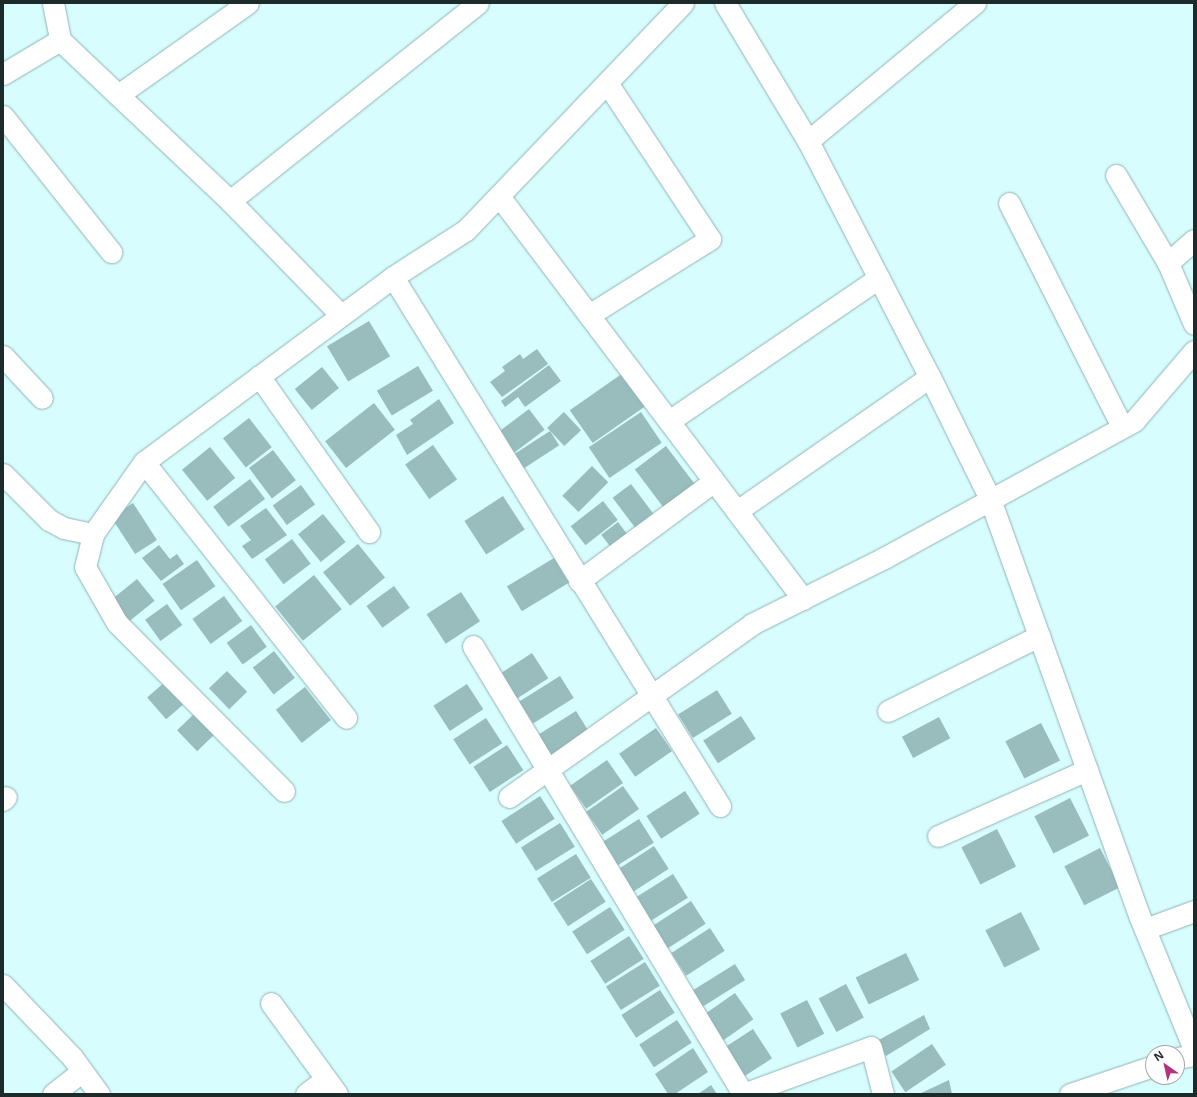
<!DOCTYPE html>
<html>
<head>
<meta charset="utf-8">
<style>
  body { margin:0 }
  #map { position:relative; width:1197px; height:1097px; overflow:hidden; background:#d8fdfe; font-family:"Open Sans",sans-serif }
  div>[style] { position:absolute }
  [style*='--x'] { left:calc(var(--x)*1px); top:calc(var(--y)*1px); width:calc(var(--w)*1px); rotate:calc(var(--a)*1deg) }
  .building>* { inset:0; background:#99bcbd; transform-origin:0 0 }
  .roads { filter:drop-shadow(0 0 1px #90b3b4) drop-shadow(0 0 1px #90b3b4) }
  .street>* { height:21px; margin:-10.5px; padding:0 10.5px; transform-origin:10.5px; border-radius:10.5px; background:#fff }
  span { translate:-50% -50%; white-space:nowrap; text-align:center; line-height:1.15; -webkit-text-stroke:3px #fff; paint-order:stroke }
  .frame { position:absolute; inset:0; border:4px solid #1c2a2a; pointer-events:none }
  .north { position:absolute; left:1145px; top:1045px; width:40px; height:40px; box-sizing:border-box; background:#fff; border:1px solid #a4aaaa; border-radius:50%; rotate:326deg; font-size:11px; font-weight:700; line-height:16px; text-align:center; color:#1c2a2a }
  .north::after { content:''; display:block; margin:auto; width:14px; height:18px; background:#b3327d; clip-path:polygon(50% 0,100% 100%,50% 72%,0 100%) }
</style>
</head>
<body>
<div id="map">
  <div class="building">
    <i style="left:369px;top:321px;width:41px;height:49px;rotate:59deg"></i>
    <i style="clip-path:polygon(537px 349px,548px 364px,502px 397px,490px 382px,505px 371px,502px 367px,520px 354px,523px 359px)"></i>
    <i style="clip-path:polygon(549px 365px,561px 381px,525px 407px,518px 397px,505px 407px,501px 401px)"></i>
    <i style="left:418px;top:366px;width:29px;height:48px;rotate:59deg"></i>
    <i style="left:322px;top:367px;width:27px;height:35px;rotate:51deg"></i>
    <i style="left:623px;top:373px;width:40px;height:65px;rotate:55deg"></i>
    <i style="clip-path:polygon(439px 399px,454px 423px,407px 455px,396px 435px,413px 424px,410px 420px)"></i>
    <i style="left:374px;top:403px;width:34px;height:62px;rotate:52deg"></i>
    <i style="left:529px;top:409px;width:26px;height:39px;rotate:53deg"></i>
    <i style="left:564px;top:412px;width:25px;height:23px;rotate:47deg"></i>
    <i style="left:641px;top:412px;width:37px;height:63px;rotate:56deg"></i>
    <i style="left:249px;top:418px;width:37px;height:33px;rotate:52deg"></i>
    <i style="left:550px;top:431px;width:17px;height:42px;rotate:57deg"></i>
    <i style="left:433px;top:445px;width:42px;height:34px;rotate:55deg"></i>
    <i style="left:666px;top:446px;width:53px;height:39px;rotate:53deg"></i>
    <i style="left:210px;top:447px;width:40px;height:36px;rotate:51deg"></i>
    <i style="left:273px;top:450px;width:38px;height:30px;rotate:53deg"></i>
    <i style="left:592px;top:466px;width:23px;height:42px;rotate:45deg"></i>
    <i style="left:250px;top:479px;width:25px;height:46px;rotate:53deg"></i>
    <i style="left:631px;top:484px;width:40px;height:23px;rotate:53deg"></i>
    <i style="left:301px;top:485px;width:24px;height:35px;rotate:54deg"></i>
    <i style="left:503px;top:496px;width:40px;height:46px;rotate:57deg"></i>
    <i style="left:603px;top:501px;width:24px;height:41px;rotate:52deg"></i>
    <i style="left:133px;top:503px;width:44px;height:26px;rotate:57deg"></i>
    <i style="clip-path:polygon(266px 508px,287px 535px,252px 559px,242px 546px,251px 540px,240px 526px)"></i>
    <i style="left:323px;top:514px;width:36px;height:32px;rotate:51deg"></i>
    <i style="left:618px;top:522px;width:20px;height:21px;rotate:53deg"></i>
    <i style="left:292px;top:539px;width:31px;height:34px;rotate:53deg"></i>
    <i style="left:358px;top:544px;width:43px;height:45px;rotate:51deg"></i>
    <i style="clip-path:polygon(159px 545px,170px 559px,177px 554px,184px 564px,161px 581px,142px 558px)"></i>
    <i style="left:554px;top:558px;width:29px;height:55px;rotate:59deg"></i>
    <i style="left:197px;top:560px;width:32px;height:42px;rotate:55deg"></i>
    <i style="left:314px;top:575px;width:44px;height:50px;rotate:51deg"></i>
    <i style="left:137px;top:579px;width:28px;height:35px;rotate:51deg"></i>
    <i style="left:394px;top:586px;width:27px;height:34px;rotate:54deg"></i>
    <i style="left:461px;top:592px;width:35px;height:41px;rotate:57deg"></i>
    <i style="left:224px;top:596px;width:31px;height:39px;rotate:54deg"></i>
    <i style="left:167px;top:604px;width:26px;height:27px;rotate:54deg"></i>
    <i style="left:251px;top:625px;width:27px;height:30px;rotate:54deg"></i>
    <i style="left:274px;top:651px;width:34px;height:27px;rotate:52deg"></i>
    <i style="left:532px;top:653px;width:30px;height:40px;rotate:57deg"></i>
    <i style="left:227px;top:671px;width:29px;height:25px;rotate:46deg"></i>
    <i style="left:560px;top:676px;width:26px;height:48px;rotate:58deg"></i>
    <i style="left:166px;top:681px;width:29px;height:25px;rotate:49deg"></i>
    <i style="left:467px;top:684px;width:30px;height:40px;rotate:57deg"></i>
    <i style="left:305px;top:687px;width:42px;height:37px;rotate:52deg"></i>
    <i style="left:717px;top:690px;width:28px;height:46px;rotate:58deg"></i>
    <i style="left:576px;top:711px;width:25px;height:48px;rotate:58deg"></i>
    <i style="left:195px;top:713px;width:29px;height:25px;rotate:46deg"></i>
    <i style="left:741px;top:716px;width:27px;height:45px;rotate:57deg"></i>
    <i style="left:939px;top:717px;width:24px;height:42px;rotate:62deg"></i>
    <i style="left:486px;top:718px;width:30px;height:39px;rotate:57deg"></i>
    <i style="left:1041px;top:723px;width:42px;height:40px;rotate:63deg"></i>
    <i style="left:656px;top:728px;width:28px;height:45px;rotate:55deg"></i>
    <i style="left:507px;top:745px;width:30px;height:40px;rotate:57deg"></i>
    <i style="left:607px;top:760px;width:28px;height:45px;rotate:55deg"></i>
    <i style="left:623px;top:786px;width:28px;height:45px;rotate:55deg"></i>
    <i style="left:685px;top:791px;width:27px;height:46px;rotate:57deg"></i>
    <i style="left:540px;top:796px;width:27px;height:46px;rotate:57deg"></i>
    <i style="left:1070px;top:798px;width:42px;height:40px;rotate:63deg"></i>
    <i style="left:639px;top:819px;width:28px;height:46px;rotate:58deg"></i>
    <i style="left:560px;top:823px;width:28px;height:46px;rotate:58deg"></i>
    <i style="left:997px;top:829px;width:42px;height:40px;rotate:63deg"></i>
    <i style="left:654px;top:846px;width:27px;height:45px;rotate:57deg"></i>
    <i style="left:1100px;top:848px;width:44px;height:40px;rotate:63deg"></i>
    <i style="left:576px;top:854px;width:28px;height:46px;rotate:58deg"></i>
    <i style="left:673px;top:874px;width:28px;height:46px;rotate:58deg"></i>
    <i style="left:591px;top:879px;width:27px;height:45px;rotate:57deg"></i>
    <i style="left:691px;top:901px;width:27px;height:45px;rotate:57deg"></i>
    <i style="left:610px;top:907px;width:27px;height:45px;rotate:57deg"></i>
    <i style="left:1021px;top:912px;width:42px;height:40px;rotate:63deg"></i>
    <i style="left:710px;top:928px;width:27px;height:46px;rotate:57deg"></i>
    <i style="left:629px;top:936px;width:27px;height:46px;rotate:57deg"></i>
    <i style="left:906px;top:953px;width:30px;height:56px;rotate:64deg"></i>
    <i style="left:645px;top:962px;width:28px;height:46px;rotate:58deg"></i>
    <i style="left:735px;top:964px;width:19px;height:52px;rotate:58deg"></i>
    <i style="left:846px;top:984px;width:38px;height:31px;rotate:62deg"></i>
    <i style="left:660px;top:990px;width:27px;height:46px;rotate:57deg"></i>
    <i style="left:735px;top:993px;width:32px;height:38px;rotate:55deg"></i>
    <i style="left:807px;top:1000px;width:38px;height:30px;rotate:63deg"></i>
    <i style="clip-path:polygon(924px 1015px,930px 1029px,886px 1056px,877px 1041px)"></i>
    <i style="left:677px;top:1020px;width:27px;height:45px;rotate:57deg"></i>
    <i style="left:753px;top:1029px;width:35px;height:33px;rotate:57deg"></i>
    <i style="left:932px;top:1044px;width:25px;height:49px;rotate:56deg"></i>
    <i style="clip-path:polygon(693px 1048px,708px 1072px,675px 1094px,668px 1094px,655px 1074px)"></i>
    <i style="clip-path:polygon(949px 1080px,952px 1094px,919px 1094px)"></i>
    <i style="clip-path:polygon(711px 1085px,717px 1094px,698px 1094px)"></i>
  </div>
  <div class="roads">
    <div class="street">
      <i style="--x:53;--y:3;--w:38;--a:79"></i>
      <i style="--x:725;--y:3;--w:161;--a:59"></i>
      <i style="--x:808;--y:141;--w:266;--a:62.7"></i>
      <i style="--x:930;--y:377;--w:136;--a:63.8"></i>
      <i style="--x:990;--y:499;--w:442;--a:70.3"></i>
      <i style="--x:1139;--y:915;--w:145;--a:67.7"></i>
      <i style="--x:3;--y:74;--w:66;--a:-30.8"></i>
      <i style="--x:60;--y:40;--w:234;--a:43.4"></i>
      <i style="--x:230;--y:201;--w:159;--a:45.8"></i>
      <i style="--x:118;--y:95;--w:159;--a:-35.3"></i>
      <i style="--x:3;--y:116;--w:174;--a:51.5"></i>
      <i style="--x:808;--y:141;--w:217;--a:-39.6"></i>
      <i style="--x:1116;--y:175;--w:102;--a:59.4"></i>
      <i style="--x:499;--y:196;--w:505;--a:52.97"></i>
      <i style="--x:230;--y:201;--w:317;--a:-38.6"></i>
      <i style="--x:1009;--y:203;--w:251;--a:63.2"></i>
      <i style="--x:1194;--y:240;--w:35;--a:139"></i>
      <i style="--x:1168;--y:263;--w:66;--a:66.9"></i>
      <i style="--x:393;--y:277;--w:622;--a:58.28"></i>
      <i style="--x:589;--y:315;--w:143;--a:-32.1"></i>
      <i style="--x:710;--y:239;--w:187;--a:-123.4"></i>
      <i style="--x:3;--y:356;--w:57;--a:47.1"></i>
      <i style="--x:259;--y:376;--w:191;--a:54.8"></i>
      <i style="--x:669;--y:421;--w:254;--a:-34.3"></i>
      <i style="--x:144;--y:462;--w:326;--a:51.7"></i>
      <i style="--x:3;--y:474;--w:65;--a:45"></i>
      <i style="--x:49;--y:520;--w:17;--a:28"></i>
      <i style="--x:64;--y:528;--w:30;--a:12"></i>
      <i style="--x:737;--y:511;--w:235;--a:-34.8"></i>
      <i style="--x:579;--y:581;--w:168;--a:-36.5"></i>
      <i style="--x:473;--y:646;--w:523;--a:58.92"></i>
      <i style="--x:888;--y:711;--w:169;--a:-26.4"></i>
      <i style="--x:284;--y:791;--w:237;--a:-134.8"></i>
      <i style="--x:117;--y:623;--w:64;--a:-119.7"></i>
      <i style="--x:85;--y:567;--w:34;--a:-76"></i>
      <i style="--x:93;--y:534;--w:88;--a:-54.7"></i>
      <i style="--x:144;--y:462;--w:310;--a:-36.6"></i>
      <i style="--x:393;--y:277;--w:87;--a:-32.8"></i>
      <i style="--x:466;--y:230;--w:314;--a:-46.3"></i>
      <i style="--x:509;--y:797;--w:298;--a:-35.4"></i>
      <i style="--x:752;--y:624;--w:148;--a:-26.6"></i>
      <i style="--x:884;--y:558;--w:285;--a:-28.7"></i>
      <i style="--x:1134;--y:421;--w:92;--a:-49.4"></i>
      <i style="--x:3;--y:800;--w:4;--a:-45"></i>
      <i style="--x:938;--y:836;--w:163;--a:-23.9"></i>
      <i style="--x:1145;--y:929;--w:52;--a:-20.2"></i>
      <i style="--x:3;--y:985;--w:100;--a:46.2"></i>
      <i style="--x:72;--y:1057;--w:46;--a:53.9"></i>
      <i style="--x:271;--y:1003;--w:112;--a:54"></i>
      <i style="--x:1177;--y:1058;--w:17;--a:-10"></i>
      <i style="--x:53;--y:1094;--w:37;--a:-38"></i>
      <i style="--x:306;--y:1094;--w:25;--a:-37"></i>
      <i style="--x:743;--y:1094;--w:136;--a:-20.2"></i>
      <i style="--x:871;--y:1047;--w:49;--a:75.7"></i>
      <i style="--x:1070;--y:1094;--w:88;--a:-18.6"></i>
    </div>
  </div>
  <div class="frame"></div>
  <div class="north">N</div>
</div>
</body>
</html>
